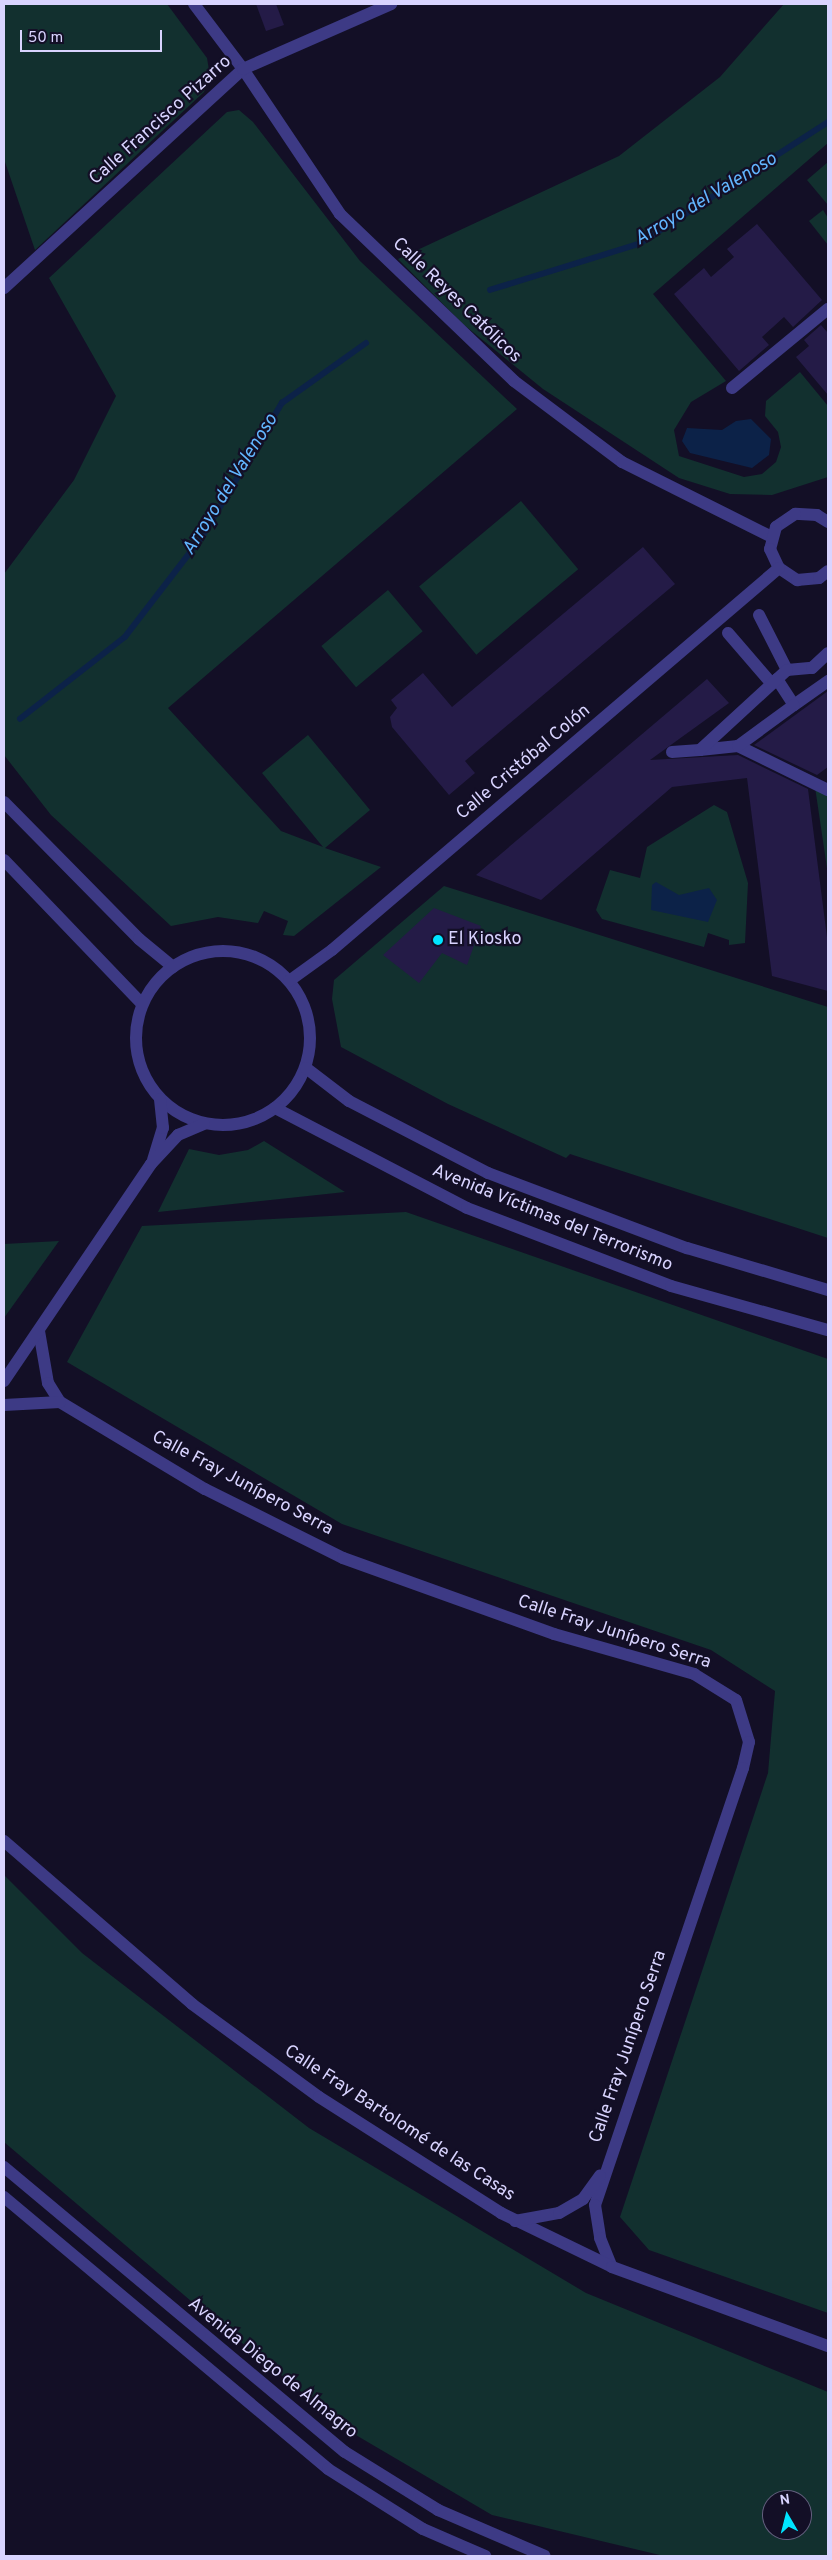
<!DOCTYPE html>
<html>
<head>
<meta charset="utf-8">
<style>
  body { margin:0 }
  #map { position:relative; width:832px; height:2560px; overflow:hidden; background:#130f26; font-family:Overpass,sans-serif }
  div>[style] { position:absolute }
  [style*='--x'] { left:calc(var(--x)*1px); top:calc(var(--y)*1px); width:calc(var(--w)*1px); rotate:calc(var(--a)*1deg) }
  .green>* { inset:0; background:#12302f; transform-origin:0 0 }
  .water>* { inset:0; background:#0c2248 }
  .stream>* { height:5.5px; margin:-2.75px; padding:0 2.75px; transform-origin:2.75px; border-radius:2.75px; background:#0c2248 }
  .building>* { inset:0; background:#241b47 }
  .pedestrian>* { height:12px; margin:-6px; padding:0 6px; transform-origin:6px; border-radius:6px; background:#3d3a85 }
  .minor>* { height:12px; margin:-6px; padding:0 6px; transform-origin:6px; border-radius:6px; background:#3d3a85 }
  .minor>.ring { margin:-6px; padding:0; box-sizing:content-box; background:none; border:12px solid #3d3a85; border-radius:50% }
  .dots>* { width:14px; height:14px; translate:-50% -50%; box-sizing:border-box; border:2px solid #130f26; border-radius:50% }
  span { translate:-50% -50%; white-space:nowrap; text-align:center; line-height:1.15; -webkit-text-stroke:4.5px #130f26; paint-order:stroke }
  .street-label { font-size:18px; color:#d9d4ff }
  .poi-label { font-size:18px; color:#d9d4ff }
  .left { translate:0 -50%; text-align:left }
  .water-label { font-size:19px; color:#62b6ff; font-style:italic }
  .frame { position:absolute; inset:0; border:5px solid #d9d4ff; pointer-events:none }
  .north { position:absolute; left:762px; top:2490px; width:50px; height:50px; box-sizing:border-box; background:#130f26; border:1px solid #625e7d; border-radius:50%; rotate:352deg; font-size:14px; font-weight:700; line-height:20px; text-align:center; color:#d9d4ff }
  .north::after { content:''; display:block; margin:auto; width:18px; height:22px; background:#00e5ff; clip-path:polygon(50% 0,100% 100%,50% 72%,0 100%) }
  .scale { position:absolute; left:20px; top:30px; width:142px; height:22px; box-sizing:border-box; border:2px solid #d9d4ff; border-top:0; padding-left:6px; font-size:15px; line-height:18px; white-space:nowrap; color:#d9d4ff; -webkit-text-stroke:4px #130f26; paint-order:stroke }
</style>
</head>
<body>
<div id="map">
  <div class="green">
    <i style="clip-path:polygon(4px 4px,167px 4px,207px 58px,210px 76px,204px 92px,35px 250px,4px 159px)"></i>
    <i style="clip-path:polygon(784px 4px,828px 4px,828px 143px,653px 294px,726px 381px,691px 402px,674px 430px,679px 456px,744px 477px,762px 474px,776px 462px,781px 447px,778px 432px,765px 416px,766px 401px,800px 372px,828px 406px,828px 477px,772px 495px,730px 494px,679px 478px,543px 389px,463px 324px,398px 259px,619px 156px,720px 77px)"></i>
    <i style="clip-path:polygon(239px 110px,253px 122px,360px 261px,517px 409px,168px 708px,281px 831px,323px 847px,262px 773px,308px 735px,370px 810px,325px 848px,381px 867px,294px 936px,283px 935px,288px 921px,264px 911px,258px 923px,218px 917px,171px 926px,51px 815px,4px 755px,4px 574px,74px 480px,116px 396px,49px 278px,227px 112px)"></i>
    <i style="clip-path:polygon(828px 162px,828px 205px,807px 180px)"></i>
    <i style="clip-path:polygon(823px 210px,828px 218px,828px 245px,809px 221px)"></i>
    <i style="left:521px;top:501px;width:89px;height:133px;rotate:50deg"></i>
    <i style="left:388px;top:590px;width:54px;height:87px;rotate:50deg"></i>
    <i style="clip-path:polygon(815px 787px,828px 795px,828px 875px)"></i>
    <i style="clip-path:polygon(714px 805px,727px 812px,748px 883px,745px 943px,729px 945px,729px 940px,708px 933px,704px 947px,602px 919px,596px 910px,610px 870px,640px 878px,647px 847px)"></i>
    <i style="clip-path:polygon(444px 886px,828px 1007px,828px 1238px,570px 1154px,566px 1158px,448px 1104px,341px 1047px,332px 999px,334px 980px)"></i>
    <i style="clip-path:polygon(264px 1141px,345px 1192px,158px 1212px,189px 1149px,219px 1155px,248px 1150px)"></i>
    <i style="clip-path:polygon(406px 1212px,828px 1359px,828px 2313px,649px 2250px,620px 2217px,768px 1773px,775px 1691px,711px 1650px,342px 1524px,67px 1362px,142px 1226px)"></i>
    <i style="clip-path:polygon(59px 1241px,4px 1318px,4px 1244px)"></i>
    <i style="clip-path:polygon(evenodd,4px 1875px,82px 1953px,309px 2128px,586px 2293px,828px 2392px,828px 2556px,664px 2556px,492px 2515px,349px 2431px,191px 2301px,4px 2142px,4px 1875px,772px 2500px,802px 2500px,802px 2530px,772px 2530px,772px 2500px)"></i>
  </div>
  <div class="water">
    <i style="clip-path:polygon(751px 419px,771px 439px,769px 455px,752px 468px,690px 453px,682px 441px,687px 428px,722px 430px,736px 421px)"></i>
    <i style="clip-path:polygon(656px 882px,679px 895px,709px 888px,717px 900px,708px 922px,651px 910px,652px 885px)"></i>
  </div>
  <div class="stream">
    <i style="--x:490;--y:290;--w:156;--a:-17.2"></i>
    <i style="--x:639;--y:244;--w:225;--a:-32.8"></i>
    <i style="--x:20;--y:719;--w:133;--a:-38"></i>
    <i style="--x:125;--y:637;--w:126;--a:-52.4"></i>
    <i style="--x:202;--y:537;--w:156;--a:-59.2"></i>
    <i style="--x:282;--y:403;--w:103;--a:-35.5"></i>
  </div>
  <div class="building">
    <i style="clip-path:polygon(256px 4px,276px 4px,284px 25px,266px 31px)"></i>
    <i style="clip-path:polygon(757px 224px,822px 300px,793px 327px,784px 317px,762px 337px,769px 345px,739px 371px,674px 294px,704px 268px,711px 277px,734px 257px,727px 249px)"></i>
    <i style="clip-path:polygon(821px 325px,828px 333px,828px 395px,796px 357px,809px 346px,804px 340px)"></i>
    <i style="clip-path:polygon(643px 547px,675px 584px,465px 761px,475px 773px,449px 795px,392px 727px,390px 717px,397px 708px,391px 700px,423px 673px,452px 707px)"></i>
    <i style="clip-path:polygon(707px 679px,729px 703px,650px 760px,738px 755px,808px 789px,828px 945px,828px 991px,772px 976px,747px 778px,672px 787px,541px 900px,476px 875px)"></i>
    <i style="clip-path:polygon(828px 691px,828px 767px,817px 775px,754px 745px)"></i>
    <i style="clip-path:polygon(434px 908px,481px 926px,467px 965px,442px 953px,419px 983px,383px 955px)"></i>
  </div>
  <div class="pedestrian">
    <i style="--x:732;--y:388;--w:124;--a:-39.5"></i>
    <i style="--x:759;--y:615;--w:62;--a:63"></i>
    <i style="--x:787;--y:670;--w:25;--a:-5"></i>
    <i style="--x:812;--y:668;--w:22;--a:-43"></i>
    <i style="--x:728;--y:633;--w:67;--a:49.2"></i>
    <i style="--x:777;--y:679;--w:31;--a:57"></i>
    <i style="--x:794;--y:705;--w:42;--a:-35.2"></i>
    <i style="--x:738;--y:746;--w:100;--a:26.1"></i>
    <i style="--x:700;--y:750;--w:38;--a:-6"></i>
    <i style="--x:738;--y:746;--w:69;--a:-36.2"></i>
    <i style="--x:672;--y:752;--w:28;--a:-4"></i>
    <i style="--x:700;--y:750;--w:118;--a:-42.6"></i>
  </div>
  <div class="minor">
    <i style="--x:194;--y:4;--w:81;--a:53"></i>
    <i style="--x:243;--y:69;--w:174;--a:56.2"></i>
    <i style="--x:340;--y:214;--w:241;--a:43.8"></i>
    <i style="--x:514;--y:381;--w:135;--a:36.9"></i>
    <i style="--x:622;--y:462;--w:168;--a:26.6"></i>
    <i style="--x:4;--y:288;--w:324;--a:-42.5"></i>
    <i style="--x:243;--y:69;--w:162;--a:-23.7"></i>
    <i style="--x:828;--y:522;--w:13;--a:-148"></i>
    <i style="--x:817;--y:515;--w:22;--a:-177"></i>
    <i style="--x:795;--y:514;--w:23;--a:146"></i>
    <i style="--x:776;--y:527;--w:23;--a:105"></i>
    <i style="--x:770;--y:549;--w:21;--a:65"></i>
    <i style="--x:779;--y:568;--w:22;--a:34"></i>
    <i style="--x:797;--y:580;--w:22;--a:-5"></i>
    <i style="--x:819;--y:578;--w:11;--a:-38"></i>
    <i style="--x:4;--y:802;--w:192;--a:45.4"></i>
    <i style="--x:139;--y:939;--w:44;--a:39.5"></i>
    <i style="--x:4;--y:860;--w:199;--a:46.2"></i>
    <i class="ring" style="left:136px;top:951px;width:162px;height:162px"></i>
    <i style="--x:289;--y:981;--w:53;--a:-35.8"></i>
    <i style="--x:332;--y:950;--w:588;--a:-40.52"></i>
    <i style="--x:306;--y:1068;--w:54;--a:37.5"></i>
    <i style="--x:349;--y:1101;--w:157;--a:27.4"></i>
    <i style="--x:488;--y:1173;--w:213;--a:20.7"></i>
    <i style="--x:687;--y:1248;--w:147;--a:16.6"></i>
    <i style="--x:275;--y:1108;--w:216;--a:27.5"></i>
    <i style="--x:467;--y:1208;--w:218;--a:20.9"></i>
    <i style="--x:671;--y:1286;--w:163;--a:15.7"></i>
    <i style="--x:153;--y:1160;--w:34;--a:-73"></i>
    <i style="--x:163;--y:1128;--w:29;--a:-96"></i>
    <i style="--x:39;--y:1331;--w:53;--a:80.2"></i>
    <i style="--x:48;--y:1383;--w:22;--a:58"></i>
    <i style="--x:60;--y:1402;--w:169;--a:31"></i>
    <i style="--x:205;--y:1489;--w:154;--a:26.6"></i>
    <i style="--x:343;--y:1558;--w:224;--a:19.8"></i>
    <i style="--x:554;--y:1634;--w:146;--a:15.9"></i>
    <i style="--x:694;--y:1674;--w:49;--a:31.8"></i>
    <i style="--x:736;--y:1700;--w:44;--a:72.8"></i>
    <i style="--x:749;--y:1742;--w:27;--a:103"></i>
    <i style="--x:743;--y:1768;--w:461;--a:108.7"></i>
    <i style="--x:595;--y:2205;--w:33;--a:81"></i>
    <i style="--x:600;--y:2238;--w:31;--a:68"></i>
    <i style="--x:4;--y:1381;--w:262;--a:-55.9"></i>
    <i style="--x:151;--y:1164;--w:40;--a:-47"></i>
    <i style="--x:178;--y:1135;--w:28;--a:-23"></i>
    <i style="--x:4;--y:1405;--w:56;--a:-3.1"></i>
    <i style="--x:4;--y:1841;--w:249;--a:40.9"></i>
    <i style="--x:192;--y:2004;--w:157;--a:36.2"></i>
    <i style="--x:319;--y:2097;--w:216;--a:32.5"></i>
    <i style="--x:501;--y:2213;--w:123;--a:25.9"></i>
    <i style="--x:612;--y:2267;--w:230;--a:20.1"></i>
    <i style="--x:4;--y:2167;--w:444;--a:39.9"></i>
    <i style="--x:345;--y:2452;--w:110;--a:31.9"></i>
    <i style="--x:438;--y:2510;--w:116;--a:23.3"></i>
    <i style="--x:4;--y:2197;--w:423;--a:40"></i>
    <i style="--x:328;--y:2469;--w:112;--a:32.3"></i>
    <i style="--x:423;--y:2529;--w:68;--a:23.5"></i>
    <i style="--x:515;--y:2221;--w:45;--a:-10.3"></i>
    <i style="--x:559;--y:2213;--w:28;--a:-30"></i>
    <i style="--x:583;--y:2199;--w:29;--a:-54"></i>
  </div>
  <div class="dots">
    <i style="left:438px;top:940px;background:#00e5ff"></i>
  </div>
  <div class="street-label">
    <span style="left:161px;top:121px;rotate:-42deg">Calle Francisco Pizarro</span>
    <span style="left:456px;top:301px;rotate:44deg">Calle Reyes Católicos</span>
    <span style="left:524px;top:763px;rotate:-40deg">Calle Cristóbal Colón</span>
    <span style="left:552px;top:1219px;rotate:22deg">Avenida Víctimas del Terrorismo</span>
    <span style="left:242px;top:1484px;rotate:28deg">Calle Fray Junípero Serra</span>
    <span style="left:614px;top:1633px;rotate:18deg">Calle Fray Junípero Serra</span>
    <span style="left:629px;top:2047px;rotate:-71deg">Calle Fray Junípero Serra</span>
    <span style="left:399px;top:2124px;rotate:33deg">Calle Fray Bartolomé de las Casas</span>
    <span style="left:272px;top:2369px;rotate:39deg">Avenida Diego de Almagro</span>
  </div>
  <div class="poi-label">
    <span class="left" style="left:448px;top:940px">El Kiosko</span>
  </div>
  <div class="water-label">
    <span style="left:706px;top:200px;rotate:-31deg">Arroyo del Valenoso</span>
    <span style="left:231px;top:485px;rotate:-58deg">Arroyo del Valenoso</span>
  </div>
  <div class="frame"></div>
  <div class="north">N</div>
  <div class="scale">50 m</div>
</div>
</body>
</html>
